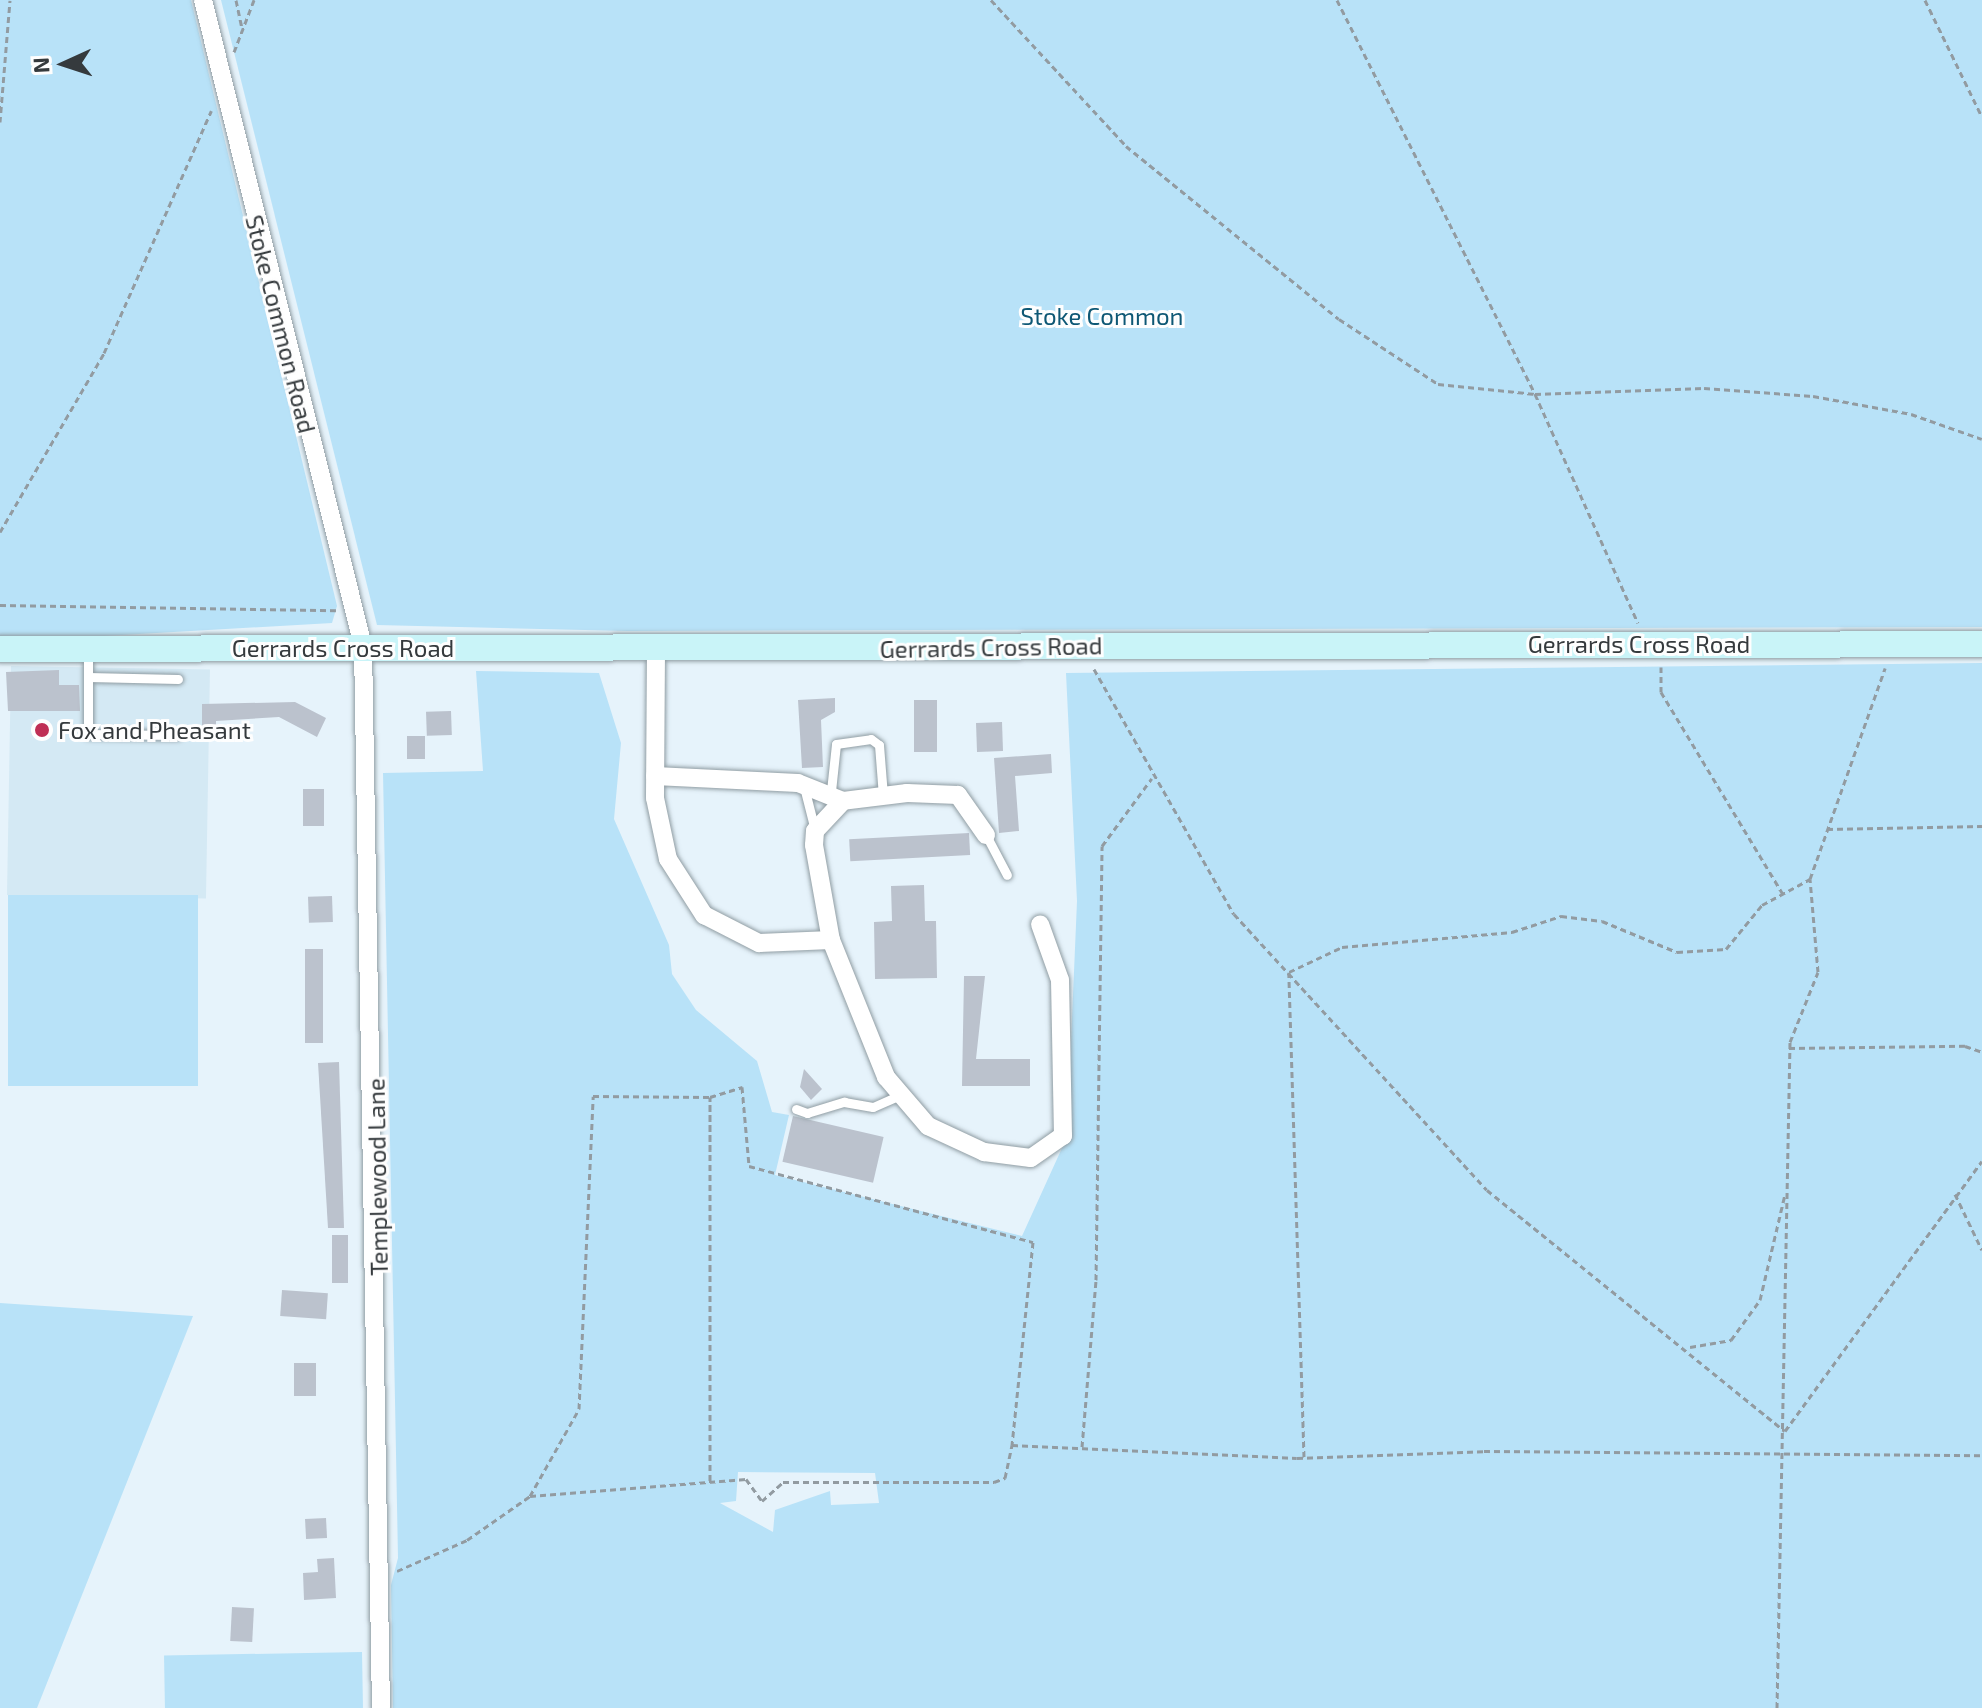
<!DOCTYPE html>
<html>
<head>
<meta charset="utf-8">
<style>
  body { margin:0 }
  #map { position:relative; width:1982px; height:1708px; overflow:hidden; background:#e6f3fb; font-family:"Exo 2",sans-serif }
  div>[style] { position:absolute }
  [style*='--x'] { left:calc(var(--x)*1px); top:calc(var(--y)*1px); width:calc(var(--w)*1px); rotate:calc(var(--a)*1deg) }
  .built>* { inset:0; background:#d4e9f4; transform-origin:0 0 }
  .green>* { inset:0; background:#b8e2f8; transform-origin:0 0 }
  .building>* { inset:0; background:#bbc2cd; transform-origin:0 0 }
  .path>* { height:3px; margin-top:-1.5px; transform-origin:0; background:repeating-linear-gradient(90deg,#929ba1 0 6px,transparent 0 10px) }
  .roads { filter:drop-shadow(0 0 2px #909da3) drop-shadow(0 0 2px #909da3) }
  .lane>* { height:9px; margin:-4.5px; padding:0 4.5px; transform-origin:4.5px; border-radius:4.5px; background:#fff }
  .street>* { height:18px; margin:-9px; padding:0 9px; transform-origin:9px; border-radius:9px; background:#fff }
  .secondary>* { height:26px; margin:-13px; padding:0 13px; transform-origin:13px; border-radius:13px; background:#c9f4f8 }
  .dots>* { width:22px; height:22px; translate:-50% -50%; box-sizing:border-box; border:4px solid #fefefe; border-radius:50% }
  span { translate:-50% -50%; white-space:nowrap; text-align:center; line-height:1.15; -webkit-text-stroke:6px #fefefe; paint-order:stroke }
  .park-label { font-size:24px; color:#0e5875 }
  .street-label { font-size:24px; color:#353a3d }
  .poi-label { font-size:24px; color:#353a3d }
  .left { translate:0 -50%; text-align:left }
  .north { position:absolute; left:24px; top:24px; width:80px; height:80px; -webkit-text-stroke:6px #fefefe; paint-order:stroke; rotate:267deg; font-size:22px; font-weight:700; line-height:32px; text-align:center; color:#353a3d }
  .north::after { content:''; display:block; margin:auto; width:28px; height:36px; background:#353a3d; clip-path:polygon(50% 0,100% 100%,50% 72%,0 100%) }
</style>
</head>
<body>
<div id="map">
  <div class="built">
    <i style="left:11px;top:666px;width:199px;height:229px;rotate:1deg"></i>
  </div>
  <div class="green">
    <i style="clip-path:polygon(0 0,191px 0,337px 606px,332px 623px,0 642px)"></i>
    <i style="clip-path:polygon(221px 0,1982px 0,1982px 627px,628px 631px,377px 625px)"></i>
    <i style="clip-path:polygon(evenodd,1982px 663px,1982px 1708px,393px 1708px,391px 1585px,398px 1558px,383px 773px,483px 771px,476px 671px,599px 673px,621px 743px,614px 819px,669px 945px,672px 974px,696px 1010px,757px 1061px,772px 1112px,789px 1115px,775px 1175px,1022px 1236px,1067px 1137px,1077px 901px,1066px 673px,1982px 663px,738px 1472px,875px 1473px,879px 1503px,831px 1505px,830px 1491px,775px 1510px,773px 1532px,720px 1503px,736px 1501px,738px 1472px)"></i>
    <i style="left:8px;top:895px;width:190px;height:191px"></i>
    <i style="clip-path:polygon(0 1303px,193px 1316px,37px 1708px,0 1708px)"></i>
    <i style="left:362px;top:1652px;width:56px;height:198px;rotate:89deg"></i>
  </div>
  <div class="building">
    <i style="clip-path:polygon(59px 670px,59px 685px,79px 685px,80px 711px,8px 711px,6px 672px)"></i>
    <i style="clip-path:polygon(835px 698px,835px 712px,821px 720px,823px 767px,802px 768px,798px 700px)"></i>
    <i style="left:914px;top:700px;width:23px;height:52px"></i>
    <i style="clip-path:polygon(295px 702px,326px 718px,317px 737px,279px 717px,216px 721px,216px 740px,202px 740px,202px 704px)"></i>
    <i style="left:451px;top:711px;width:24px;height:25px;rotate:88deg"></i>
    <i style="left:1002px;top:722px;width:29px;height:26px;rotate:88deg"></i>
    <i style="left:407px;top:736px;width:18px;height:23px"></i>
    <i style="clip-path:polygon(1051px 754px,1052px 773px,1015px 776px,1019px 831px,999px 833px,994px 758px)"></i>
    <i style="left:303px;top:789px;width:21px;height:37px"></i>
    <i style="left:969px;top:833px;width:22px;height:120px;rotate:87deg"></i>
    <i style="clip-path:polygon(924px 885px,925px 921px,936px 921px,937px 978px,875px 979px,874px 922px,892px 921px,891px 886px)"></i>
    <i style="left:332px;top:896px;width:26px;height:24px;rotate:88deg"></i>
    <i style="left:305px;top:949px;width:18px;height:94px"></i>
    <i style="clip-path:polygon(964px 976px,985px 976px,976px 1059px,1030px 1059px,1030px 1086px,962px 1086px)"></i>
    <i style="clip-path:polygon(339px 1062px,344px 1228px,328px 1228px,318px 1063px)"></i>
    <i style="clip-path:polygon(804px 1069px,822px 1089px,811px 1100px,800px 1087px)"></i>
    <i style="left:793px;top:1116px;width:93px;height:47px;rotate:13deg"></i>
    <i style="left:332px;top:1235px;width:16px;height:48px"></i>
    <i style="left:282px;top:1290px;width:46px;height:26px;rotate:4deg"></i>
    <i style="left:294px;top:1363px;width:22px;height:33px"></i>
    <i style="left:326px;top:1518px;width:20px;height:21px;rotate:87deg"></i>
    <i style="clip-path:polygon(334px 1558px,336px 1598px,304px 1600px,303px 1573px,318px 1572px,317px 1559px)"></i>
    <i style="left:232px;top:1607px;width:22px;height:34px;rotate:3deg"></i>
  </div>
  <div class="path">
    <i style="--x:236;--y:0;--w:29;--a:78"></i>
    <i style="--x:991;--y:0;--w:199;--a:47.2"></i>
    <i style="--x:1126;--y:146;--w:274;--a:39.1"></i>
    <i style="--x:1339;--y:319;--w:118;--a:33.3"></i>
    <i style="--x:1438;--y:384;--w:98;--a:5.9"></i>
    <i style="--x:1535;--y:394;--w:251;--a:65.8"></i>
    <i style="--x:1337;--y:0;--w:441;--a:63.3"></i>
    <i style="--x:1535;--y:394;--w:169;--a:-2"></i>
    <i style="--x:1704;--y:388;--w:109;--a:4.2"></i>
    <i style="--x:1813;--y:396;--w:100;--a:10.4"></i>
    <i style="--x:1911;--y:414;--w:75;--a:19.4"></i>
    <i style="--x:1925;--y:0;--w:130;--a:64"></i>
    <i style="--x:234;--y:52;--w:56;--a:-69"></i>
    <i style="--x:0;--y:122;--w:122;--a:-85.3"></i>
    <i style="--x:0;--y:532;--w:207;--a:-59.8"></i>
    <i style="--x:104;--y:353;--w:265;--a:-66.1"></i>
    <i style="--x:0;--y:605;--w:336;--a:0.9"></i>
    <i style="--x:1661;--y:667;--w:25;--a:90"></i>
    <i style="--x:1661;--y:692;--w:236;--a:58.9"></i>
    <i style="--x:1094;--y:669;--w:282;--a:60.3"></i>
    <i style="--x:1234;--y:914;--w:374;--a:47.5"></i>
    <i style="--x:1487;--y:1190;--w:383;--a:39"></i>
    <i style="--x:1827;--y:829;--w:155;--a:-1.1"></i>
    <i style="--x:1789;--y:1048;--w:176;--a:-0.7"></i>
    <i style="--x:1965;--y:1046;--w:18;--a:19"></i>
    <i style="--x:1955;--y:1194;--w:62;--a:64.3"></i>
    <i style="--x:1690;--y:1347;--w:42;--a:-9.7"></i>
    <i style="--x:1731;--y:1340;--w:49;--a:-54.1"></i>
    <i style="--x:1760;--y:1300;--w:109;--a:-76.7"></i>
    <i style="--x:1785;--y:1431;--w:334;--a:-53.9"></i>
    <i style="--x:1082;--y:1447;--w:168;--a:-85.2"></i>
    <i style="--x:1096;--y:1280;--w:434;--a:-89.2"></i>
    <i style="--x:1102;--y:846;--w:84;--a:-53.7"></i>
    <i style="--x:1304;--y:1457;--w:485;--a:-91.8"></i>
    <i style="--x:1289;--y:972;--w:59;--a:-25.3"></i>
    <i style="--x:1342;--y:947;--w:171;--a:-5"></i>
    <i style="--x:1512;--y:932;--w:52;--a:-18.1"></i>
    <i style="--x:1561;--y:916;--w:41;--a:7"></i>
    <i style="--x:1602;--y:921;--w:81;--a:22.5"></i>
    <i style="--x:1677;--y:952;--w:49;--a:-3.5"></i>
    <i style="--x:1726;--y:949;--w:57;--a:-50.7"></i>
    <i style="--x:1762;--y:905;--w:55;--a:-28.4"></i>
    <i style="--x:710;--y:1481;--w:384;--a:-90"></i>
    <i style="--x:530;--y:1496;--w:100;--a:-60.6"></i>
    <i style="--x:579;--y:1409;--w:313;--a:-87.4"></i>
    <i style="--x:593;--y:1096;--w:117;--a:0.5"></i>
    <i style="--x:710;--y:1097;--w:34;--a:-17"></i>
    <i style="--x:742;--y:1087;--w:79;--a:84.9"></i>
    <i style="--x:749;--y:1166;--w:294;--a:15"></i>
    <i style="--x:1033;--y:1242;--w:204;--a:95.9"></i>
    <i style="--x:397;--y:1571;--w:77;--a:-23.9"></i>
    <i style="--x:467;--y:1540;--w:77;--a:-34.9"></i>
    <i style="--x:530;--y:1496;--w:217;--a:-4.5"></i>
    <i style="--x:746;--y:1479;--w:27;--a:54"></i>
    <i style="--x:762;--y:1501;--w:28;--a:-42"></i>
    <i style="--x:783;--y:1482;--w:211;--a:0"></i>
    <i style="--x:994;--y:1482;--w:12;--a:-20"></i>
    <i style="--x:1005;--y:1478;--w:34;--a:-78"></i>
    <i style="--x:1012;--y:1445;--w:285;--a:2.6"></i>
    <i style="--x:1297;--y:1458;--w:187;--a:-2.1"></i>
    <i style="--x:1484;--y:1451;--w:498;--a:0.5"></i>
    <i style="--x:1777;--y:1708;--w:666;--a:-88.88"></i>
    <i style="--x:1790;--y:1042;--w:75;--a:-68.2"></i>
    <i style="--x:1818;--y:972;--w:93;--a:-94.9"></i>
    <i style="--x:1810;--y:879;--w:224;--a:-70.4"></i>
  </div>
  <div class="roads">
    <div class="lane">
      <i style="--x:88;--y:653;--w:81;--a:90"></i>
      <i style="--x:88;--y:734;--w:89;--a:0.6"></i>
      <i style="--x:88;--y:677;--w:90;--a:1.3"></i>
      <i style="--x:804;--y:787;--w:44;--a:75.7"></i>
      <i style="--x:831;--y:791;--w:47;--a:-83.9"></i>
      <i style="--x:836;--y:744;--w:35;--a:-8"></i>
      <i style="--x:871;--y:739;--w:10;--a:37"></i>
      <i style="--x:879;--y:745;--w:51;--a:85.5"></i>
      <i style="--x:986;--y:835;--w:45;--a:62.3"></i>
      <i style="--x:796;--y:1109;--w:12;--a:20"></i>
      <i style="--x:807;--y:1113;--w:39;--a:-17"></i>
      <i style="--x:844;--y:1102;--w:29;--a:10"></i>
      <i style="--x:873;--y:1107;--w:27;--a:-24"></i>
    </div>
    <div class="street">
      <i style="--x:203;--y:0;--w:666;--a:76.09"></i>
      <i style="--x:363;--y:646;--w:1062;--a:89.03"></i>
      <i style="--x:656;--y:651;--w:147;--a:90.4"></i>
      <i style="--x:655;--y:798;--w:62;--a:78"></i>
      <i style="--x:668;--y:859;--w:67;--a:57.3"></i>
      <i style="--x:704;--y:915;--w:62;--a:27"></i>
      <i style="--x:759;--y:943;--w:72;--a:-2.4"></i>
      <i style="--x:655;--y:776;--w:143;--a:2.8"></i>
      <i style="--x:798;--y:783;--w:48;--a:21.8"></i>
      <i style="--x:986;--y:835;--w:49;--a:-125"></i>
      <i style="--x:958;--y:795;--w:51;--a:-177.8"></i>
      <i style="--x:907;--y:793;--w:64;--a:172.9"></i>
      <i style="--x:843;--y:801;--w:41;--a:133"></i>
      <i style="--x:815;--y:831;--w:14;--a:94"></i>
      <i style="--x:814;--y:845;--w:97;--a:79.9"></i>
      <i style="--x:831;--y:940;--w:148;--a:68.1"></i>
      <i style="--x:886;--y:1077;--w:65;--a:49.4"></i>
      <i style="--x:928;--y:1126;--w:62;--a:24.9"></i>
      <i style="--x:984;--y:1152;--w:47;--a:7.3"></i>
      <i style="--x:1031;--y:1158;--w:39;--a:-35"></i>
      <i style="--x:1063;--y:1136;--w:156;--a:-91.1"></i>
      <i style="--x:1060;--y:980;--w:59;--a:-109.7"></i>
    </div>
    <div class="secondary">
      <i style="--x:0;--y:649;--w:1982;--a:-0.14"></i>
    </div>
  </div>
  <div class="dots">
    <i style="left:42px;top:730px;background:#bf2f55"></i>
  </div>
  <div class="park-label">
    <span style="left:1102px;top:316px">Stoke Common</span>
  </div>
  <div class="street-label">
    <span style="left:281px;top:324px;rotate:76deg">Stoke Common Road</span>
    <span style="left:1639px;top:644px">Gerrards Cross Road</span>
    <span style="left:991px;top:647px;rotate:-1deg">Gerrards Cross Road</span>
    <span style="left:343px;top:648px">Gerrards Cross Road</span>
    <span style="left:377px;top:1177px;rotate:-91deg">Templewood Lane</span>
  </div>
  <div class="poi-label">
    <span class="left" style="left:58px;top:730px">Fox and Pheasant</span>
  </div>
  <div class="north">N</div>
</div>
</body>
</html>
